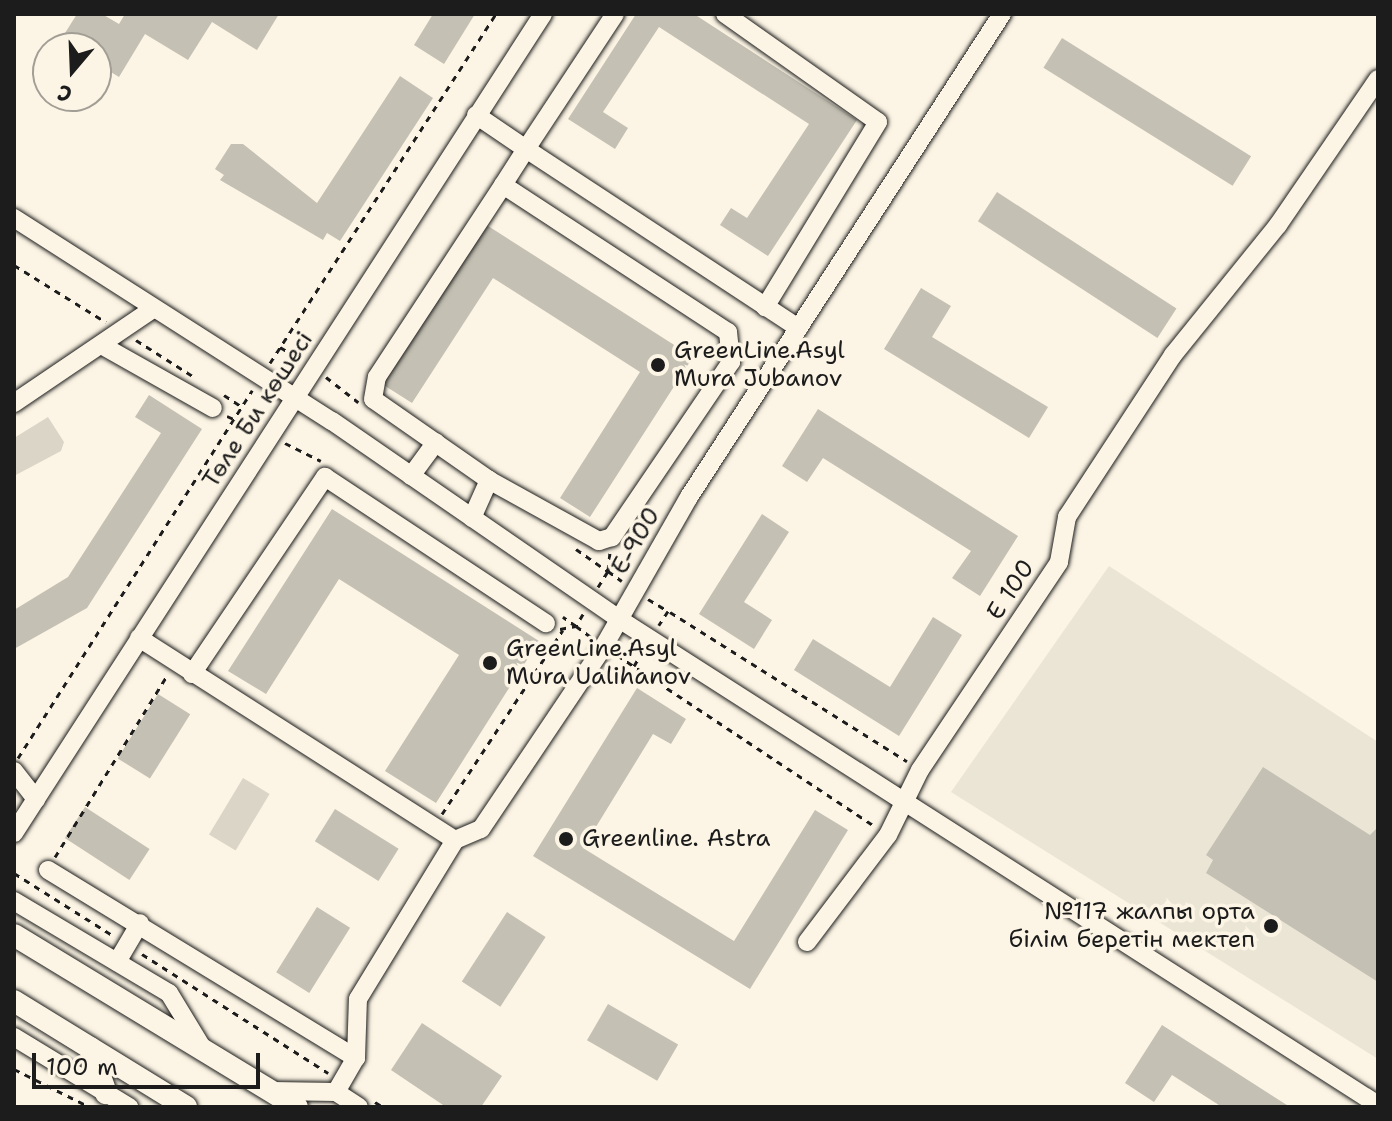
<!DOCTYPE html>
<html>
<head>
<meta charset="utf-8">
<style>
  body { margin:0 }
  #map { position:relative; width:1392px; height:1121px; overflow:hidden; background:#fcf5e5; font-family:"Shantell Sans",sans-serif }
  div>[style] { position:absolute }
  [style*='--x'] { left:calc(var(--x)*1px); top:calc(var(--y)*1px); width:calc(var(--w)*1px); rotate:calc(var(--a)*1deg) }
  .built>* { inset:0; background:#ebe5d6 }
  .green>* { inset:0; background:#dbd5c8; transform-origin:0 0 }
  .building>* { inset:0; background:#c4c0b3; transform-origin:0 0 }
  .path>* { height:3px; margin-top:-1.5px; transform-origin:0; background:repeating-linear-gradient(90deg,#1c1c1c 0 6px,transparent 0 12px) }
  .roads { filter:drop-shadow(0 0 2px #1c1c1c) drop-shadow(0 0 2px #1c1c1c) }
  .minor>* { height:18px; margin:-9px; padding:0 9px; transform-origin:9px; border-radius:9px; background:#fcf5e5 }
  .major>* { height:22px; margin:-11px; padding:0 11px; transform-origin:11px; border-radius:11px; background:#fcf5e5 }
  .dots>* { width:22px; height:22px; translate:-50% -50%; box-sizing:border-box; border:4px solid #fcf5e5; border-radius:50% }
  span { translate:-50% -50%; white-space:nowrap; text-align:center; line-height:1.15; -webkit-text-stroke:7px #fcf5e5; paint-order:stroke }
  .poi-label { font-size:24px; color:#1c1c1c }
  .left { translate:0 -50%; text-align:left }
  .right { translate:-100% -50%; text-align:right }
  .street-label { font-size:24px; color:#1c1c1c }
  .frame { position:absolute; inset:0; border:16px solid #1c1c1c; pointer-events:none }
  .north { position:absolute; left:32px; top:32px; width:80px; height:80px; box-sizing:border-box; background:#fcf5e5; border:2px solid #a29e95; border-radius:50%; rotate:199deg; font-size:22px; font-weight:700; line-height:32px; text-align:center; color:#1c1c1c }
  .north::after { content:''; display:block; margin:auto; width:28px; height:36px; background:#1c1c1c; clip-path:polygon(50% 0,100% 100%,50% 72%,0 100%) }
  .scale { position:absolute; left:32px; top:1053px; width:228px; height:36px; box-sizing:border-box; border:4px solid #1c1c1c; border-top:0; padding-left:10px; font-size:24px; line-height:28px; white-space:nowrap; color:#1c1c1c; -webkit-text-stroke:6px #fcf5e5; paint-order:stroke }
</style>
</head>
<body>
<div id="map">
  <div class="built">
    <i style="clip-path:polygon(1109px 566px,1378px 742px,1378px 1059px,951px 792px)"></i>
  </div>
  <div class="green">
    <i style="clip-path:polygon(48px 417px,64px 442px,61px 451px,14px 476px,14px 438px)"></i>
    <i style="left:243px;top:778px;width:31px;height:66px;rotate:31deg"></i>
  </div>
  <div class="building">
    <i style="clip-path:polygon(77px 14px,102px 14px,119px 24px,125px 14px,279px 14px,257px 50px,212px 22px,188px 60px,145px 34px,119px 77px,96px 63px,96px 48px,60px 41px)"></i>
    <i style="clip-path:polygon(433px 14px,475px 14px,444px 64px,414px 45px)"></i>
    <i style="clip-path:polygon(636px 14px,694px 14px,857px 120px,768px 256px,720px 225px,731px 208px,747px 218px,809px 124px,659px 27px,603px 112px,628px 128px,615px 149px,568px 119px)"></i>
    <i style="left:1062px;top:38px;width:223px;height:35px;rotate:32deg"></i>
    <i style="clip-path:polygon(400px 76px,433px 98px,340px 241px,327px 233px,323px 240px,220px 180px,224px 175px,215px 169px,231px 144px,243px 144px,317px 203px)"></i>
    <i style="left:997px;top:192px;width:214px;height:35px;rotate:33deg"></i>
    <i style="clip-path:polygon(485px 224px,693px 357px,590px 517px,560px 498px,640px 372px,493px 278px,412px 403px,382px 384px)"></i>
    <i style="clip-path:polygon(921px 288px,951px 306px,932px 337px,1048px 407px,1029px 438px,884px 349px)"></i>
    <i style="clip-path:polygon(149px 395px,202px 429px,87px 608px,14px 649px,14px 610px,68px 577px,161px 433px,135px 417px)"></i>
    <i style="clip-path:polygon(818px 409px,1018px 536px,980px 596px,952px 578px,971px 551px,823px 458px,807px 482px,782px 466px)"></i>
    <i style="clip-path:polygon(332px 509px,539px 641px,436px 803px,385px 771px,459px 655px,339px 579px,266px 694px,228px 671px)"></i>
    <i style="clip-path:polygon(762px 514px,789px 532px,744px 602px,772px 620px,754px 649px,699px 614px)"></i>
    <i style="clip-path:polygon(933px 617px,962px 635px,899px 736px,794px 670px,813px 639px,890px 687px)"></i>
    <i style="clip-path:polygon(637px 688px,686px 719px,671px 744px,653px 734px,583px 848px,734px 941px,815px 810px,848px 830px,750px 989px,533px 856px)"></i>
    <i style="left:158px;top:694px;width:38px;height:76px;rotate:32deg"></i>
    <i style="clip-path:polygon(1263px 767px,1370px 835px,1378px 827px,1378px 982px,1206px 873px,1213px 860px,1206px 855px)"></i>
    <i style="left:85px;top:807px;width:77px;height:37px;rotate:33deg"></i>
    <i style="left:335px;top:809px;width:75px;height:38px;rotate:32deg"></i>
    <i style="left:317px;top:907px;width:39px;height:77px;rotate:32deg"></i>
    <i style="left:507px;top:912px;width:46px;height:83px;rotate:33deg"></i>
    <i style="left:608px;top:1004px;width:81px;height:42px;rotate:30deg"></i>
    <i style="clip-path:polygon(422px 1023px,502px 1076px,481px 1107px,446px 1107px,391px 1070px)"></i>
    <i style="clip-path:polygon(1162px 1025px,1290px 1107px,1222px 1107px,1172px 1075px,1154px 1102px,1125px 1083px)"></i>
  </div>
  <div class="path">
    <i style="--x:14;--y:265;--w:108;--a:31.8"></i>
    <i style="--x:136;--y:340;--w:69;--a:32.5"></i>
    <i style="--x:280;--y:347;--w:23;--a:31"></i>
    <i style="--x:270;--y:363;--w:416;--a:-57.1"></i>
    <i style="--x:326;--y:377;--w:41;--a:38"></i>
    <i style="--x:224;--y:395;--w:20;--a:33"></i>
    <i style="--x:227;--y:416;--w:32;--a:24"></i>
    <i style="--x:285;--y:443;--w:40;--a:26.6"></i>
    <i style="--x:576;--y:549;--w:39;--a:35"></i>
    <i style="--x:608;--y:571;--w:18;--a:-84"></i>
    <i style="--x:598;--y:587;--w:19;--a:-58"></i>
    <i style="--x:608;--y:571;--w:17;--a:36"></i>
    <i style="--x:648;--y:599;--w:23;--a:31"></i>
    <i style="--x:668;--y:611;--w:17;--a:123"></i>
    <i style="--x:670;--y:612;--w:280;--a:32.2"></i>
    <i style="--x:583;--y:614;--w:14;--a:120"></i>
    <i style="--x:576;--y:626;--w:19;--a:36"></i>
    <i style="--x:560;--y:629;--w:16;--a:-11"></i>
    <i style="--x:576;--y:626;--w:16;--a:-145"></i>
    <i style="--x:617;--y:655;--w:309;--a:33.6"></i>
    <i style="--x:634;--y:666;--w:16;--a:-60"></i>
    <i style="--x:18;--y:758;--w:436;--a:-57.5"></i>
    <i style="--x:442;--y:814;--w:220;--a:-56.7"></i>
    <i style="--x:55;--y:857;--w:213;--a:-58.3"></i>
    <i style="--x:14;--y:873;--w:116;--a:32.3"></i>
    <i style="--x:142;--y:954;--w:221;--a:32.6"></i>
    <i style="--x:14;--y:1069;--w:85;--a:26.6"></i>
    <i style="--x:375;--y:1102;--w:9;--a:32"></i>
  </div>
  <div class="roads">
    <div class="minor">
      <i style="--x:615;--y:14;--w:162;--a:123.4"></i>
      <i style="--x:526;--y:149;--w:326;--a:33.3"></i>
      <i style="--x:725;--y:14;--w:187;--a:35.2"></i>
      <i style="--x:878;--y:122;--w:217;--a:121.4"></i>
      <i style="--x:476;--y:115;--w:60;--a:34.2"></i>
      <i style="--x:526;--y:149;--w:43;--a:122.6"></i>
      <i style="--x:503;--y:185;--w:269;--a:33.2"></i>
      <i style="--x:728;--y:332;--w:30;--a:84"></i>
      <i style="--x:731;--y:362;--w:212;--a:124.2"></i>
      <i style="--x:612;--y:537;--w:14;--a:163"></i>
      <i style="--x:599;--y:541;--w:126;--a:-151"></i>
      <i style="--x:489;--y:480;--w:141;--a:-145.1"></i>
      <i style="--x:373;--y:399;--w:22;--a:-80"></i>
      <i style="--x:377;--y:377;--w:230;--a:-56.7"></i>
      <i style="--x:14;--y:218;--w:377;--a:32.6"></i>
      <i style="--x:332;--y:421;--w:349;--a:34.6"></i>
      <i style="--x:619;--y:619;--w:901;--a:32.63"></i>
      <i style="--x:103;--y:346;--w:126;--a:29.4"></i>
      <i style="--x:14;--y:403;--w:164;--a:-34.1"></i>
      <i style="--x:411;--y:476;--w:42;--a:-53.7"></i>
      <i style="--x:472;--y:518;--w:42;--a:-65.9"></i>
      <i style="--x:139;--y:638;--w:375;--a:32.6"></i>
      <i style="--x:192;--y:674;--w:238;--a:-56"></i>
      <i style="--x:325;--y:477;--w:265;--a:33.5"></i>
      <i style="--x:14;--y:771;--w:36;--a:52"></i>
      <i style="--x:14;--y:833;--w:975;--a:-57.14"></i>
      <i style="--x:48;--y:870;--w:361;--a:31.4"></i>
      <i style="--x:14;--y:901;--w:180;--a:30.7"></i>
      <i style="--x:169;--y:993;--w:66;--a:58.7"></i>
      <i style="--x:807;--y:942;--w:134;--a:-52.9"></i>
      <i style="--x:888;--y:835;--w:72;--a:-63.8"></i>
      <i style="--x:920;--y:770;--w:250;--a:-56.2"></i>
      <i style="--x:1059;--y:562;--w:46;--a:-79.9"></i>
      <i style="--x:1067;--y:517;--w:194;--a:-56.8"></i>
      <i style="--x:1173;--y:355;--w:167;--a:-51.1"></i>
      <i style="--x:1278;--y:225;--w:177;--a:-55.6"></i>
      <i style="--x:117;--y:962;--w:45;--a:-59.5"></i>
      <i style="--x:14;--y:1037;--w:135;--a:31.3"></i>
      <i style="--x:272;--y:1091;--w:64;--a:0.9"></i>
      <i style="--x:336;--y:1092;--w:27;--a:33"></i>
      <i style="--x:336;--y:1092;--w:39;--a:-60"></i>
      <i style="--x:356;--y:1058;--w:59;--a:-88.1"></i>
      <i style="--x:358;--y:999;--w:186;--a:-58.6"></i>
      <i style="--x:455;--y:840;--w:28;--a:-23"></i>
      <i style="--x:481;--y:829;--w:220;--a:-56.1"></i>
      <i style="--x:604;--y:646;--w:172;--a:-60.3"></i>
      <i style="--x:689;--y:497;--w:576;--a:-57.06"></i>
    </div>
    <div class="major">
      <i style="--x:14;--y:935;--w:331;--a:31.3"></i>
      <i style="--x:14;--y:1001;--w:202;--a:31.6"></i>
      <i style="--x:90;--y:1048;--w:48;--a:70.4"></i>
    </div>
  </div>
  <div class="dots">
    <i style="left:658px;top:365px;background:#1c1c1c"></i>
    <i style="left:490px;top:663px;background:#1c1c1c"></i>
    <i style="left:566px;top:839px;background:#1c1c1c"></i>
    <i style="left:1271px;top:926px;background:#1c1c1c"></i>
  </div>
  <div class="poi-label">
    <span class="left" style="left:674px;top:365px">GreenLine.Asyl<br>Mura Jubanov</span>
    <span class="left" style="left:506px;top:663px">GreenLine.Asyl<br>Mura Ualihanov</span>
    <span class="left" style="left:582px;top:839px">Greenline. Astra</span>
    <span class="right" style="left:1255px;top:926px">№117 жалпы орта<br>білім беретін мектеп</span>
  </div>
  <div class="street-label">
    <span style="left:258px;top:410px;rotate:-57deg">Төле Би көшесі</span>
    <span style="left:636px;top:541px;rotate:-60deg">E-900</span>
    <span style="left:1011px;top:590px;rotate:-57deg">E 100</span>
  </div>
  <div class="frame"></div>
  <div class="north">С</div>
  <div class="scale">100 m</div>
</div>
</body>
</html>
